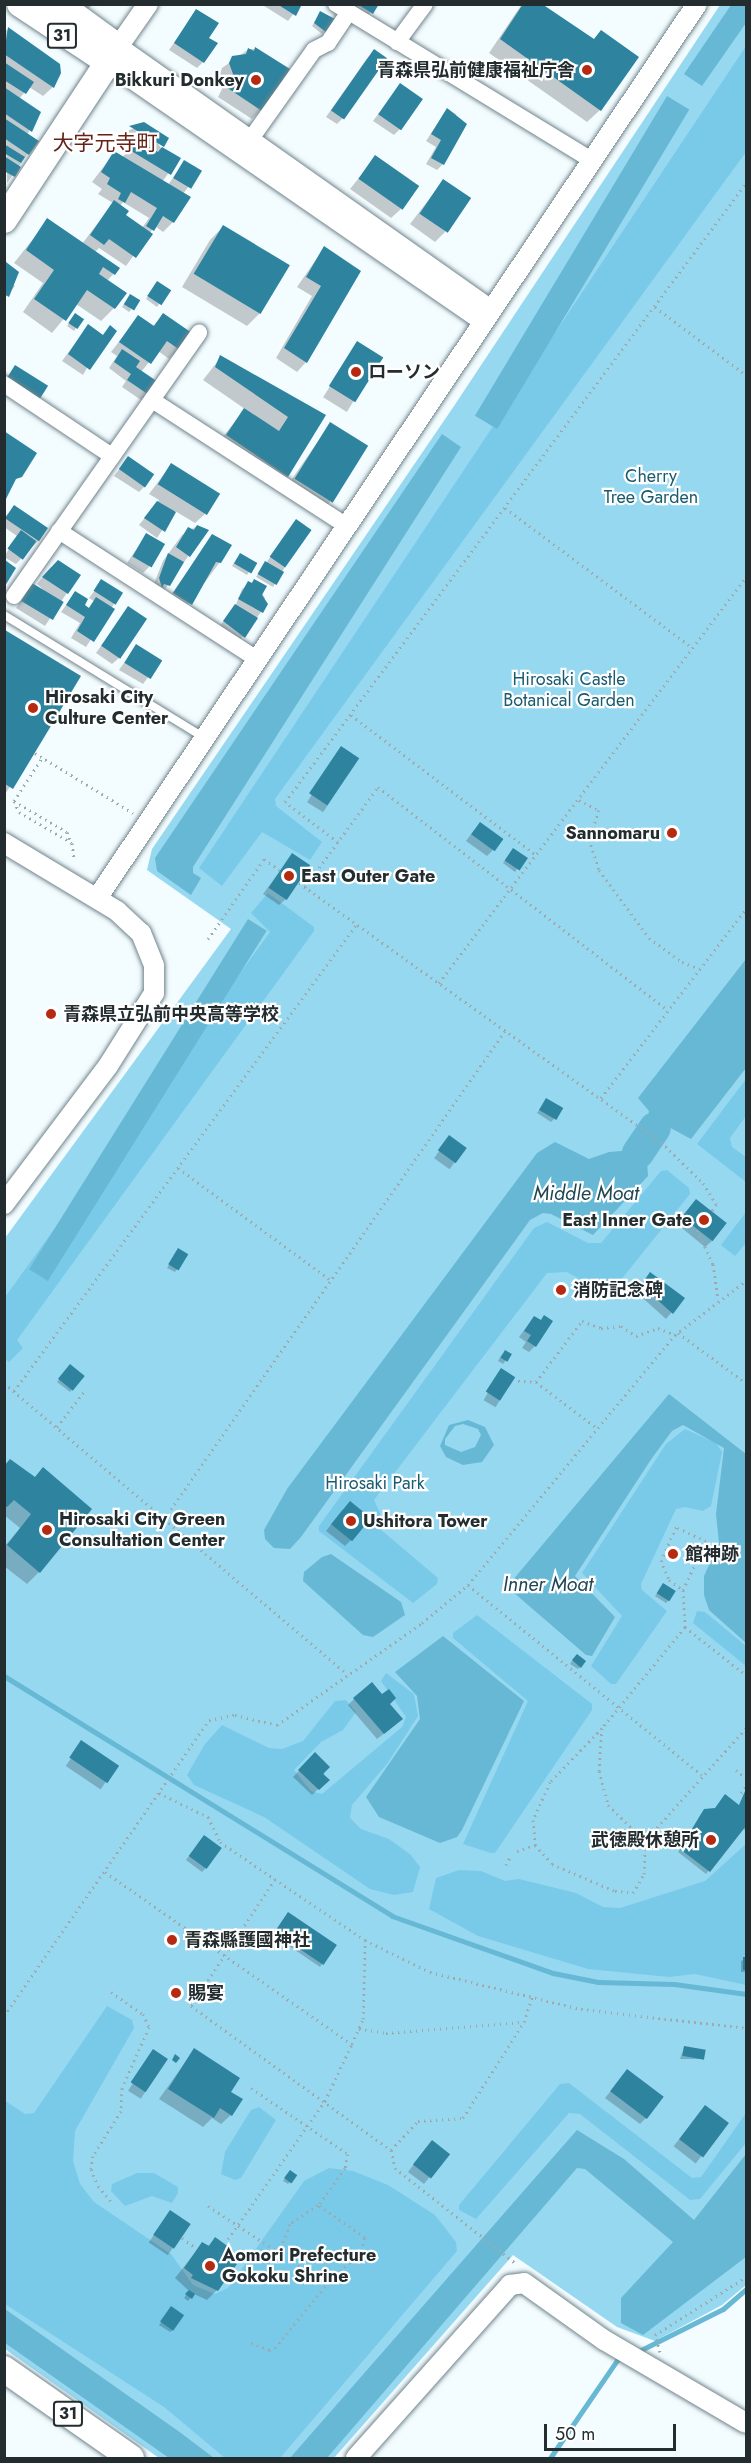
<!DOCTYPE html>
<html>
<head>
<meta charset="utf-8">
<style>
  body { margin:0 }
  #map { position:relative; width:751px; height:2463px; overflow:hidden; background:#f3fcff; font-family:Jost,"Noto Sans JP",sans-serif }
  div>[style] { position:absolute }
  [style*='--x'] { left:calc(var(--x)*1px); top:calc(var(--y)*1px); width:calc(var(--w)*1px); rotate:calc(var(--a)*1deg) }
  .green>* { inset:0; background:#97d8f1 }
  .forest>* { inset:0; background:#79cae8 }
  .water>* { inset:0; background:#67b8d5; transform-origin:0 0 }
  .shadow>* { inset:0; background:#0003; transform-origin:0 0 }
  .stream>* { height:5px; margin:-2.5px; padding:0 2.5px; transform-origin:2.5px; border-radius:2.5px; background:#67b8d5 }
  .river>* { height:32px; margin:-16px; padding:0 16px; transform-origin:16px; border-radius:16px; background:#67b8d5 }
  .building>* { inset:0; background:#2e839f; transform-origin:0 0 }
  .path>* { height:3px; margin-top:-1.5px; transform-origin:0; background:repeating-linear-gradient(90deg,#9fa8ab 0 1.5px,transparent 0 6px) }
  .roads { filter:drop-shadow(0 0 2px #70848c) drop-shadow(0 0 2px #70848c) }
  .service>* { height:8px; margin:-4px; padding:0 4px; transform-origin:4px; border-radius:4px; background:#fff }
  .minor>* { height:16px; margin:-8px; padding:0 8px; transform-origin:8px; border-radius:8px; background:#fff }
  .tertiary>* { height:20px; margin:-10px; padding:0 10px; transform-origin:10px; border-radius:10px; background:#fff }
  .primary>* { height:26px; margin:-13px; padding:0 13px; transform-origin:13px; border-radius:13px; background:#fff }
  .dots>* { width:16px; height:16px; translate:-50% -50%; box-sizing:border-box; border:3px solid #fff; border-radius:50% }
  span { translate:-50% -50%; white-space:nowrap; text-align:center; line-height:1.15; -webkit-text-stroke:4.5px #fff; paint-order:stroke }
  .shield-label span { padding:2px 4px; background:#fff; border:2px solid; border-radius:4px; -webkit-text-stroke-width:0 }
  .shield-label { font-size:16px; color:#232c2f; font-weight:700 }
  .poi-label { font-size:18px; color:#232c2f; font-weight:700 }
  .right { translate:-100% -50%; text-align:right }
  .left { translate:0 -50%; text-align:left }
  .park-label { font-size:18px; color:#1a5b70 }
  .water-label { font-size:20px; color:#214653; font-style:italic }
  .quarter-label { font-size:21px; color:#652216 }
  .frame { position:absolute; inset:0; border:6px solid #232c2f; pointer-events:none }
  .scale { position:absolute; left:544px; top:2424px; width:132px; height:27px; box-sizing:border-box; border:3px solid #232c2f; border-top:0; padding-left:8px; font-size:18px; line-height:21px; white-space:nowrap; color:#232c2f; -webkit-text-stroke:4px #fff; paint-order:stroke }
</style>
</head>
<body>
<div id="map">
  <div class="green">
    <i style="clip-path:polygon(720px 5px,746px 5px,746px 2285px,722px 2305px,655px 2341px,617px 2327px,513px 2255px,334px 2458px,159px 2458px,5px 2349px,5px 1238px,231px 929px,147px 870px,152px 849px,454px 406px)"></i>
  </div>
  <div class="forest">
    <i style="clip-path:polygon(746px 46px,746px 152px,275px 799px,276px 806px,322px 842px,310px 860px,262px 832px,222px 886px,199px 868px)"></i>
    <i style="clip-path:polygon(268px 893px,314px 927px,314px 931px,17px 1340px,23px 1348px,9px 1362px,5px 1359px,5px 1297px,270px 932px,251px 913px)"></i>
    <i style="clip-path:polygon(746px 1079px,746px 1116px,730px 1138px,732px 1147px,746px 1157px,746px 1182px,697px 1144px)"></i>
    <i style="clip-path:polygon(667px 1170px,689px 1188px,690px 1194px,612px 1291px,605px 1293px,567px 1272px,547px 1273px,374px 1500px,380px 1513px,380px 1529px,438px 1578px,437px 1584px,413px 1603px,319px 1531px,319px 1526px,534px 1228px,547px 1222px,588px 1243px,601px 1243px,661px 1171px)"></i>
    <i style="clip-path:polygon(746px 1212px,746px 1243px,735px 1256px,721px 1245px)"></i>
    <i style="clip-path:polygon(685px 1429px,716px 1443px,722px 1452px,711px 1506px,703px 1511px,685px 1507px,676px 1509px,641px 1584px,642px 1590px,667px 1611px,616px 1684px,611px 1684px,591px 1666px,622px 1616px,582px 1573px,666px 1444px)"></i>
    <i style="clip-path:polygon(697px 1611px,705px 1612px,746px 1646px,746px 1666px,693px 1623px)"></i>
    <i style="clip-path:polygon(477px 1615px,592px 1704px,592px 1710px,495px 1853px,491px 1853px,463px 1844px,528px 1701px,453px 1638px,453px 1633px)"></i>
    <i style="clip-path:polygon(386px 1673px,414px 1694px,418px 1716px,387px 1764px,352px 1805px,350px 1818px,361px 1829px,389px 1839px,411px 1855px,420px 1867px,413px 1892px,394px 1895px,370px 1889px,264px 1817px,194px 1785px,187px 1775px,205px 1744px,222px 1725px,269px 1748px,282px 1749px,303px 1741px,335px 1701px,346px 1700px,356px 1712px,343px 1730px,321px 1742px,294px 1770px,311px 1791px,322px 1794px,402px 1727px,406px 1717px,381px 1681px)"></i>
    <i style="clip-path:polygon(746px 1844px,746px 1985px,695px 1974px,669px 1977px,588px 1969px,478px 1936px,429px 1909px,436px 1878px,459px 1870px,481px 1871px,505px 1881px,519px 1879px,576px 1893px,603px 1907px,620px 1908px,705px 1881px)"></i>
    <i style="clip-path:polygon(107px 2006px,132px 2020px,134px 2028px,75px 2131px,73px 2161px,80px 2184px,94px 2202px,171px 2254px,193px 2285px,215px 2294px,228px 2288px,304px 2181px,329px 2168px,353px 2171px,388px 2185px,435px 2215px,456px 2242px,457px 2251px,280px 2458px,225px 2458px,164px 2407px,5px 2304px,4px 2100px,25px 2114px,34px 2113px)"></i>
    <i style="clip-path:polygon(569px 2083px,692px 2178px,701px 2177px,746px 2113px,746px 2143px,700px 2199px,690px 2200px,580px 2114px,569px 2113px,476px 2219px,459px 2210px,459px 2205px,560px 2084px)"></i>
    <i style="clip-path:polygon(259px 2107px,276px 2120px,241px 2178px,235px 2180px,221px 2174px,225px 2152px,251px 2110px)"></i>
    <i style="clip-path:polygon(137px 2173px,154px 2173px,178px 2187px,178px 2193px,172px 2203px,152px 2196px,125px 2206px,111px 2191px,112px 2184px)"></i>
  </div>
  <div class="water">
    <i style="clip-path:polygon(731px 5px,746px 5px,746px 23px,702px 86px,684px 74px)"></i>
    <i style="left:667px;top:96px;width:26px;height:373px;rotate:31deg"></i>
    <i style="clip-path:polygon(442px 434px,461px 447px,193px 867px,193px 873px,201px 878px,191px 895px,157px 871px,155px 858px)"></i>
    <i style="left:248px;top:919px;width:22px;height:413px;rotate:32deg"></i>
    <i style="clip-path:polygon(746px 959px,746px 1068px,691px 1139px,665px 1125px,659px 1131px,647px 1122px,649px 1111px,638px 1098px)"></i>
    <i style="clip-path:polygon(555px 1142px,589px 1159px,609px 1152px,634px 1150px,647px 1161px,648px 1176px,593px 1235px,551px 1214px,543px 1213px,530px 1220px,301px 1537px,290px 1549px,274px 1548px,265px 1539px,264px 1530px,287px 1489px,537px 1153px)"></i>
    <i style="clip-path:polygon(669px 1394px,746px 1454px,746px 1643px,709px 1610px,704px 1595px,704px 1576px,719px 1543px,716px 1514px,724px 1448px,683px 1425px,672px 1431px,652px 1458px,575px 1576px,615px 1617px,592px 1656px,586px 1655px,507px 1587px)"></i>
    <i style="clip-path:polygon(evenodd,468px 1420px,485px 1427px,494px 1445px,482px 1462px,463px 1465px,446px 1457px,440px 1446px,449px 1425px,468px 1420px,463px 1424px,478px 1429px,481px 1435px,475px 1447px,461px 1452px,445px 1445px,445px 1439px,455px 1426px,463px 1424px)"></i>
    <i style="clip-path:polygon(331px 1554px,401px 1602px,405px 1615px,373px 1637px,363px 1635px,303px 1581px,304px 1572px,322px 1557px)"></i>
    <i style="clip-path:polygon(443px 1636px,524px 1701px,462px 1830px,457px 1837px,440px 1843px,379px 1817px,366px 1797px,420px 1719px,417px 1696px,395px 1672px)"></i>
    <i style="clip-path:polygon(577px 2130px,624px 2159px,694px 2220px,746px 2154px,746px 2257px,643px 2335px,621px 2323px,621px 2298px,673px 2242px,585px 2169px,577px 2168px,327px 2458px,290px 2458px)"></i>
    <i style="clip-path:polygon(5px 2309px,181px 2433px,214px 2458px,169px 2458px,5px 2343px)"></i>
  </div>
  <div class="shadow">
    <i style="clip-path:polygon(71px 4px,93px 4px,84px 13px)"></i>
    <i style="clip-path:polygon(261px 4px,301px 4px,288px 21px)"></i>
    <i style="clip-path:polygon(346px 4px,377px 4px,365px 20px)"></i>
    <i style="clip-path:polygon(522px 4px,540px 4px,600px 110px,587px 122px,489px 53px)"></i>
    <i style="clip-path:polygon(196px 11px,207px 38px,203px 62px,197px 68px,169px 50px)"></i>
    <i style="clip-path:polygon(320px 13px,325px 31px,322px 34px,312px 26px)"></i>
    <i style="clip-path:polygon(8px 29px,53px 87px,43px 96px,29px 87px,19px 99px,39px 113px,27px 135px,36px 142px,7px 183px,4px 33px)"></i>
    <i style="clip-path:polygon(249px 49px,256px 49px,261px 110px,252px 119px,218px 97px,224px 85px,220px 74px,222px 68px)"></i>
    <i style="clip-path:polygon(368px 57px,343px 118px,337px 124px,326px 117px)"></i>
    <i style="clip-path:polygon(400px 85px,400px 129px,394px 135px,373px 121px)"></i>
    <i style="clip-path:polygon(447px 109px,456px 114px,443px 164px,437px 170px,426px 164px,436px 147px,426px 141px)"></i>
    <i style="clip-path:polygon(evenodd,144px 124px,161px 148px,179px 159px,162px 182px,168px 185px,184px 162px,200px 171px,183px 194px,173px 222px,163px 232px,155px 226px,126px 266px,99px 248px,94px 253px,118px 269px,107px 281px,124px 293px,114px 308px,101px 321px,76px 304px,52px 333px,23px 312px,43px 283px,14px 263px,48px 220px,82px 244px,113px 203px,98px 194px,102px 189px,92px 182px,114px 153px,122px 158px,136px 139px,125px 132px,144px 124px,123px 202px,149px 218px,142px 228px,124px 216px,120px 206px,123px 202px)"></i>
    <i style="clip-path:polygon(376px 157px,401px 209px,391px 218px,350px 189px)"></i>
    <i style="clip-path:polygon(443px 181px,445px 232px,435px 242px,410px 224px)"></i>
    <i style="clip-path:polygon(223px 227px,260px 313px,247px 326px,182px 287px,210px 240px)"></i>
    <i style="clip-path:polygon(324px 248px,359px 272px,306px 362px,297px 372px,276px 358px,312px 296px,297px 287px)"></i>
    <i style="clip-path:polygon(6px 264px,10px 282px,15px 286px,4px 299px)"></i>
    <i style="clip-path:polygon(155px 286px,159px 304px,157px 307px,146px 299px)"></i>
    <i style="clip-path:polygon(128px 298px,131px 310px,129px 312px,122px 307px)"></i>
    <i style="clip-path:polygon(163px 315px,179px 349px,169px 359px,158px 351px,141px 372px,147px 394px,141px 400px,122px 387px,126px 381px,109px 368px,117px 356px,111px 352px,138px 317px,152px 327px)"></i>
    <i style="clip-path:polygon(73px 317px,76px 328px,74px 331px,67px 326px)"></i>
    <i style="clip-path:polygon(88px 326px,102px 336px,110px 327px,83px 375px,62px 361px)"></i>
    <i style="left:357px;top:343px;width:28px;height:64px;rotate:32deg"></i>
    <i style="clip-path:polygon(221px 357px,324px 415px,287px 476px,274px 489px,214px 448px,245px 409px,203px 380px)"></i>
    <i style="clip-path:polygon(330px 424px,330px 502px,320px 512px,285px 489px)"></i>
    <i style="clip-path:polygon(128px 458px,145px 486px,139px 492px,114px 476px)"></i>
    <i style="clip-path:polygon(171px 465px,205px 514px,195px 523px,175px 511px,157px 538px,139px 525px,159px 500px,149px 494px)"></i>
    <i style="clip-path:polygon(14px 507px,39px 540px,16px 564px,4px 557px,17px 536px,4px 527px,4px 518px)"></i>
    <i style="clip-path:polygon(296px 521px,285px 567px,273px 587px,256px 577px)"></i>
    <i style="clip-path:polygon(197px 526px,206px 531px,163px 592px,153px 586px,163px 561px,182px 535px)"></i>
    <i style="clip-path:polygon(146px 535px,149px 567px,143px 573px,127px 563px)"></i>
    <i style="clip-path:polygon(213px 536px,220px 562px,181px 614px,165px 603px)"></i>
    <i style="clip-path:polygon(237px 558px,249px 572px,247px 575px,232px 566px)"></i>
    <i style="clip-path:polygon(51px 567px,78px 576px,45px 626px,16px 608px,26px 591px,49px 595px,37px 584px)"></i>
    <i style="clip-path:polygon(102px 581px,114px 604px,86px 647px,71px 638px,80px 623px,61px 612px,75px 593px,88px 609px,94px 601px,89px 598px)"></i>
    <i style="clip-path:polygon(254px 581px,265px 598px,261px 612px,238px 643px,218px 628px,235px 607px,242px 589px)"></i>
    <i style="clip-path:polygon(128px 608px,119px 658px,112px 664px,96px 653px)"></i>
    <i style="clip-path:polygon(4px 632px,79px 677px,4px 796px)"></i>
    <i style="clip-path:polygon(136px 646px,160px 661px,143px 684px,119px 670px)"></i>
    <i style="left:341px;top:748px;width:19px;height:64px;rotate:32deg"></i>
    <i style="clip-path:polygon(474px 830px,493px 850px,487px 856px,466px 841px)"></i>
    <i style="clip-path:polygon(511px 852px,517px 869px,515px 872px,503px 863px)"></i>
    <i style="clip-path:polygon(292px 855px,286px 899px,279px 905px,263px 894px)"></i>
    <i style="clip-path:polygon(544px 1103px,554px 1119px,551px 1122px,537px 1113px)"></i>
    <i style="left:449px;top:1137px;width:19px;height:26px;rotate:35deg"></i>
    <i style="clip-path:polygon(690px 1207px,712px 1241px,705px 1247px,677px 1224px)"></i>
    <i style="clip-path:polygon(176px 1253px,177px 1269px,175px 1272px,167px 1268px)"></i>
    <i style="clip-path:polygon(644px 1281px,683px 1299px,666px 1319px,636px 1292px)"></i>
    <i style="clip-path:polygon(534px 1317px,540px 1321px,535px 1346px,529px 1352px,522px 1348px,526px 1342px,519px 1337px)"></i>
    <i style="clip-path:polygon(502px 1354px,510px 1355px,503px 1364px,498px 1361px)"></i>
    <i style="clip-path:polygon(67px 1369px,83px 1376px,70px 1392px,57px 1382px)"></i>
    <i style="left:501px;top:1370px;width:14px;height:35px;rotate:30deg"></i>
    <i style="clip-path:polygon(4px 1467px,34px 1478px,43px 1469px,39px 1572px,27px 1584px,4px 1566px,4px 1547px,20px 1528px,4px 1515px)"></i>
    <i style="clip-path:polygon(343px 1509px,351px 1540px,345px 1546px,326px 1531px)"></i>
    <i style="clip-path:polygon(661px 1588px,669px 1600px,666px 1603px,655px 1596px)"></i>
    <i style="clip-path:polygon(574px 1658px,580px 1667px,578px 1669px,570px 1664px)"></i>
    <i style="clip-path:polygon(354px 1699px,395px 1725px,377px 1739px,348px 1705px)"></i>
    <i style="left:82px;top:1742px;width:42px;height:29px;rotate:34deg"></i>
    <i style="clip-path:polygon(315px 1754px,327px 1780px,312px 1795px,293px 1777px)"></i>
    <i style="clip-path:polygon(746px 1792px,746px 1831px,742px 1828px,706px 1874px,678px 1852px,701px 1814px,739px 1806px)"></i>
    <i style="clip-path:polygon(202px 1839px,205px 1869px,202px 1872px,186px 1860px)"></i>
    <i style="clip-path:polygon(285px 1917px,335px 1946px,320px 1967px,273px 1935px)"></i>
    <i style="clip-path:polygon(746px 1959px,746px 1972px,741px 1972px,741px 1961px)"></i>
    <i style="clip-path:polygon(684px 2048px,703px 2059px,680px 2059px)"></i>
    <i style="clip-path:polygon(194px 2050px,229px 2092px,231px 2115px,221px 2124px,212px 2118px,203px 2127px,159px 2099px)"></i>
    <i style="left:153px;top:2051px;width:15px;height:47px;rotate:32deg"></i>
    <i style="clip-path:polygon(627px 2071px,646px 2118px,640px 2124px,605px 2098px)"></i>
    <i style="left:705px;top:2106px;width:28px;height:51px;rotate:38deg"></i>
    <i style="clip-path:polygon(426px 2148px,448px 2154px,424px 2184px,408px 2172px)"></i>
    <i style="clip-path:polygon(288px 2174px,290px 2182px,288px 2184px,283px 2181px)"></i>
    <i style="left:170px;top:2211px;width:23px;height:38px;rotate:34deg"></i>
    <i style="clip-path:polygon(215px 2239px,226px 2258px,217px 2290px,207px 2300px,194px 2294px,188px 2301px,184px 2298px,189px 2291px,175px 2278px,202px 2244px,207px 2247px)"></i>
    <i style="clip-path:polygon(169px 2311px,173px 2330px,170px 2332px,159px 2325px)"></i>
  </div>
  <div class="stream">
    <i style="--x:4;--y:1676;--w:456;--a:31.7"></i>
    <i style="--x:392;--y:1916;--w:171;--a:19.5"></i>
    <i style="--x:553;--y:1973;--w:46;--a:11.3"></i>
    <i style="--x:598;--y:1982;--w:76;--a:1.5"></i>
    <i style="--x:674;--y:1984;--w:73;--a:7.9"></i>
    <i style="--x:637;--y:2352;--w:96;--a:-26.6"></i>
    <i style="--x:723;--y:2309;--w:30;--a:-41"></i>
    <i style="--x:550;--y:2458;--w:119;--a:-55.6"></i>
    <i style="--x:617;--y:2360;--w:5;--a:-22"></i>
  </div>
  <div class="river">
    <i style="--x:638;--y:1153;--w:30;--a:-56"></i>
  </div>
  <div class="building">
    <i style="clip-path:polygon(277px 4px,302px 4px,296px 16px)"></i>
    <i style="clip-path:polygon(357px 4px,379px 4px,373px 14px)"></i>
    <i style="clip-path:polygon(523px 4px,542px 4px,594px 39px,601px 30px,639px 57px,601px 111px,500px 39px)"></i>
    <i style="clip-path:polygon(196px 9px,219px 23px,209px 38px,218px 43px,204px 63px,174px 43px)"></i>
    <i style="clip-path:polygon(320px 11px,335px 19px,326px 32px,314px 23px)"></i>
    <i style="clip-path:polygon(8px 27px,60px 64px,61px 73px,54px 88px,4px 54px)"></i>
    <i style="clip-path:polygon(255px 47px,290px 69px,262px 111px,226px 87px,233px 74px,229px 63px,232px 56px,246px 54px,248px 48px,254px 51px)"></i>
    <i style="left:374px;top:49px;width:16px;height:75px;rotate:35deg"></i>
    <i style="clip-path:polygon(4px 62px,34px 82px,26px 94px,4px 80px)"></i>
    <i style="left:400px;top:83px;width:28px;height:38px;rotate:35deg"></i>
    <i style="clip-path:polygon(4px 87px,41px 112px,32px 132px,4px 113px)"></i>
    <i style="clip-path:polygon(447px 108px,467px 124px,444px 165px,431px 158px,441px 140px,431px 134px)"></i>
    <i style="clip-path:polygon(4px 118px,39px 141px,29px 155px,4px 138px)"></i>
    <i style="clip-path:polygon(144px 122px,169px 138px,164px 147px,129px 126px)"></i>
    <i style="clip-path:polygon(134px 138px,158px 152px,162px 147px,181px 158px,171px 175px,128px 149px)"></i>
    <i style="clip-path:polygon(4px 144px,25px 157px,21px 163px,4px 153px)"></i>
    <i style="clip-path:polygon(114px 151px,191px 197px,174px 223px,163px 216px,154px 231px,146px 226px,157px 208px,131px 192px,125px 203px,118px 199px,121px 193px,107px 184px,110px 178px,101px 172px)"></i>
    <i style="left:375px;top:155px;width:54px;height:29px;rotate:35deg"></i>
    <i style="clip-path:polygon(4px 156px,21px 167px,15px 177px,4px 171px)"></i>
    <i style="left:184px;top:160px;width:21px;height:21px;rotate:31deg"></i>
    <i style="left:443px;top:179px;width:34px;height:42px;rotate:34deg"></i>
    <i style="clip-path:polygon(114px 200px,129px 211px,126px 215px,153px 234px,136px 258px,109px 239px,104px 245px,90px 235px)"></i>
    <i style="clip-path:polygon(47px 218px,120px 268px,115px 275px,103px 267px,99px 274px,127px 293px,115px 309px,87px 290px,66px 321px,34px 299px,54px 270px,26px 250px)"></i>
    <i style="left:223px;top:225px;width:78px;height:57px;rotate:31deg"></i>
    <i style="clip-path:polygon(324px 246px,361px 271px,307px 363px,284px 348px,321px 286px,306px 277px)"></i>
    <i style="clip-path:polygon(6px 262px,19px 272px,9px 297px,4px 294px)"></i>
    <i style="left:157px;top:281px;width:17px;height:18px;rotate:33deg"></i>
    <i style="left:130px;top:294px;width:12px;height:12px;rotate:31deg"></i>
    <i style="left:75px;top:313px;width:11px;height:12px;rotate:34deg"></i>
    <i style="clip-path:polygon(163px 313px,192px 333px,180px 350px,167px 341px,151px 364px,119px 342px,138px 315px,154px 326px)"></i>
    <i style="clip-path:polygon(88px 324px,103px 335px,110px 325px,117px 331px,90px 370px,68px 354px)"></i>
    <i style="left:357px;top:341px;width:31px;height:53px;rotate:32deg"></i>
    <i style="clip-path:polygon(122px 349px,140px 361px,136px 367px,158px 382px,149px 395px,127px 380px,131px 374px,114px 362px)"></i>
    <i style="clip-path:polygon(220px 355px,326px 415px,288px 477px,226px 435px,244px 408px,279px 431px,288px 417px,215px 367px)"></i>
    <i style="left:15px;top:365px;width:39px;height:18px;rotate:32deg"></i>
    <i style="left:330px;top:422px;width:45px;height:67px;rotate:32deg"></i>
    <i style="clip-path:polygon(4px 431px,37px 453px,22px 477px,16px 479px,4px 503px)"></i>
    <i style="left:128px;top:456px;width:32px;height:16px;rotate:35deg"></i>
    <i style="left:171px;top:463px;width:58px;height:25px;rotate:32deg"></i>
    <i style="clip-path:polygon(157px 501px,176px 512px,165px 532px,144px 518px)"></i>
    <i style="left:14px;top:505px;width:41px;height:16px;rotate:34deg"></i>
    <i style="left:296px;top:519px;width:19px;height:46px;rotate:35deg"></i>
    <i style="clip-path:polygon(197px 525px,209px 530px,190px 557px,176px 547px,188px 527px,194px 530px)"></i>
    <i style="left:21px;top:530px;width:19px;height:23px;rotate:36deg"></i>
    <i style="left:146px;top:533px;width:22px;height:27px;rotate:30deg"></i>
    <i style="clip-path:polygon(212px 534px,232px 545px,221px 563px,216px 562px,192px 605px,173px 593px)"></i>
    <i style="clip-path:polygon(168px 553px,184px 562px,170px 586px,164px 584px,162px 588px,159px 578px)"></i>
    <i style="left:240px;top:553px;width:20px;height:12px;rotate:30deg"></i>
    <i style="clip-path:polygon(5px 560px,16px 568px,5px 586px)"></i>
    <i style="clip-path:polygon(58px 560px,81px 575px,68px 594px,42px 577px)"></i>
    <i style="left:265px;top:561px;width:22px;height:15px;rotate:30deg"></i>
    <i style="left:101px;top:579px;width:26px;height:14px;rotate:32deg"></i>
    <i style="clip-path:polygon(254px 579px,267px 586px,262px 595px,268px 604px,263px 613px,238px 599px,248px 581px,252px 583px)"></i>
    <i style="left:32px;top:583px;width:37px;height:21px;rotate:31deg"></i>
    <i style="clip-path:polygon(75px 591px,88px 599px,85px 605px,89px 608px,96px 597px,115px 609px,94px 642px,77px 631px,85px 617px,66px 605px)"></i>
    <i style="clip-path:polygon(235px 604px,258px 618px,245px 638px,223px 621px)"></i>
    <i style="left:128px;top:606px;width:23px;height:48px;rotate:34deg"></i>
    <i style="clip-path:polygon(5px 630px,81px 676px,13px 789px,5px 784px)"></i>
    <i style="left:136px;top:644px;width:31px;height:22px;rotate:32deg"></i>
    <i style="left:341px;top:746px;width:22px;height:57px;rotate:34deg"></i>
    <i style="left:480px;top:822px;width:29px;height:15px;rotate:36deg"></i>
    <i style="left:513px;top:848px;width:18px;height:15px;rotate:34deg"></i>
    <i style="left:292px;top:853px;width:22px;height:42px;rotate:34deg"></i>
    <i style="left:546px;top:1098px;width:20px;height:14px;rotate:30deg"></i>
    <i style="left:449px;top:1135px;width:22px;height:19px;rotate:36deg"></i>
    <i style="left:696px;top:1199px;width:39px;height:23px;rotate:38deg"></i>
    <i style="left:178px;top:1248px;width:12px;height:19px;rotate:31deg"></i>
    <i style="clip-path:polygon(650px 1272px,685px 1298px,673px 1314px,641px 1285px)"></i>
    <i style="clip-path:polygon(544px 1315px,553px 1321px,536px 1347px,527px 1341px,531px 1335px,524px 1331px,534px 1316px,541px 1320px)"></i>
    <i style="left:505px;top:1350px;width:8px;height:9px;rotate:30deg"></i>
    <i style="left:70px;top:1364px;width:19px;height:19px;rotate:39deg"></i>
    <i style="left:501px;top:1368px;width:17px;height:28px;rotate:33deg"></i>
    <i style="clip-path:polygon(10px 1459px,35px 1477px,43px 1467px,92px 1509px,40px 1573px,7px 1545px,31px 1514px,14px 1500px,7px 1507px,4px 1505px,4px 1466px)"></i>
    <i style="left:350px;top:1501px;width:27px;height:30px;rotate:39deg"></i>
    <i style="left:663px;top:1583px;width:15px;height:12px;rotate:32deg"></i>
    <i style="clip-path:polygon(577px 1654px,586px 1661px,581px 1668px,572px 1660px)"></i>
    <i style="clip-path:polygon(372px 1682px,382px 1694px,389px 1689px,396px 1698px,390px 1704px,403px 1719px,384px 1734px,353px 1698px)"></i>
    <i style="left:81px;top:1740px;width:46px;height:21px;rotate:34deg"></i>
    <i style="clip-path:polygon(315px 1752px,330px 1767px,323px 1774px,330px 1780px,319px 1790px,298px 1770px)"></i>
    <i style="clip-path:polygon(746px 1789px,746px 1826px,710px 1872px,680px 1849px,704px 1809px,715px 1808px,725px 1794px,739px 1805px)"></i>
    <i style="left:204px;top:1835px;width:22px;height:26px;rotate:36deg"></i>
    <i style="left:288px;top:1912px;width:59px;height:24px;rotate:34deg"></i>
    <i style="left:743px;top:1957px;width:3px;height:13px"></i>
    <i style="left:684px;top:2046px;width:22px;height:10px;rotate:10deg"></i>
    <i style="clip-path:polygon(194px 2048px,240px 2078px,231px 2092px,243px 2099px,232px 2116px,220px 2108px,214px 2118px,168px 2089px)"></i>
    <i style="left:153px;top:2049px;width:18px;height:40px;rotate:34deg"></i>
    <i style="clip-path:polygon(175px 2054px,180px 2058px,176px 2063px,172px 2060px)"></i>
    <i style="left:627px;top:2069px;width:46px;height:28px;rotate:37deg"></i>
    <i style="left:705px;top:2105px;width:30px;height:43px;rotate:37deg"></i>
    <i style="left:432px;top:2140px;width:23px;height:31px;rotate:38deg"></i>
    <i style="left:290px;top:2170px;width:9px;height:10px;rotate:36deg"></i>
    <i style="left:170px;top:2210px;width:25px;height:30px;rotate:34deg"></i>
    <i style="clip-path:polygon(215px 2237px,233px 2250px,228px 2258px,237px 2264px,218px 2291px,191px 2278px,193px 2275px,184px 2268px,202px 2242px,209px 2246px)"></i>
    <i style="clip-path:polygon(189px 2290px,195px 2294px,192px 2299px,185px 2294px)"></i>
    <i style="left:171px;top:2306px;width:16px;height:19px;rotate:35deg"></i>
  </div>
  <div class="path">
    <i style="--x:655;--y:307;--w:114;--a:36.8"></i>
    <i style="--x:505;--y:508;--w:234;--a:36.7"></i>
    <i style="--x:351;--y:715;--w:232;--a:37.1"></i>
    <i style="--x:35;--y:753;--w:115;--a:31.5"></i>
    <i style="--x:579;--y:800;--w:22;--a:27"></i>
    <i style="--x:599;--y:810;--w:31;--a:109"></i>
    <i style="--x:589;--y:839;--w:33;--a:72"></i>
    <i style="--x:599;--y:870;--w:84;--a:53.7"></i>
    <i style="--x:649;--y:938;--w:41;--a:36"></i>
    <i style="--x:682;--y:962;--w:19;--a:21"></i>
    <i style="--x:14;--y:801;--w:12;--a:66"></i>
    <i style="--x:19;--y:812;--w:61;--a:30.3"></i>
    <i style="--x:72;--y:843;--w:17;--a:83"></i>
    <i style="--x:14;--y:801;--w:61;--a:30.3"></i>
    <i style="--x:67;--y:832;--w:11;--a:68"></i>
    <i style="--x:14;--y:801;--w:51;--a:-56.9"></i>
    <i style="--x:338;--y:842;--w:66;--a:-143"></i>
    <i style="--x:285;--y:802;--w:772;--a:-53.32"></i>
    <i style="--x:299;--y:883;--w:445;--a:35.6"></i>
    <i style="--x:661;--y:1142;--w:59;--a:44.3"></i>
    <i style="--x:703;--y:1183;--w:25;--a:58"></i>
    <i style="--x:716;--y:1204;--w:8;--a:120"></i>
    <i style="--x:305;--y:887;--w:124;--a:-53.9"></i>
    <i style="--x:378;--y:787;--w:366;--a:37.6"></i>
    <i style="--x:208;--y:939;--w:98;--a:-55"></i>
    <i style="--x:264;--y:859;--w:19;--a:35"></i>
    <i style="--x:439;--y:983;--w:509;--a:-52.9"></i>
    <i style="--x:601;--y:1098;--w:238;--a:-52.5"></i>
    <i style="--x:178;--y:1168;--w:191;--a:36.3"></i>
    <i style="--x:697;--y:1230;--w:38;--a:65"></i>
    <i style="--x:713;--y:1264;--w:36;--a:82"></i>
    <i style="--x:678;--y:1333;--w:84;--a:36.3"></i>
    <i style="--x:518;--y:1381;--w:18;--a:3"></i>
    <i style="--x:536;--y:1382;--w:76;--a:37"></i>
    <i style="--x:536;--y:1382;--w:76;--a:-53"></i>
    <i style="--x:582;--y:1321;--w:20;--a:20"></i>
    <i style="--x:601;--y:1328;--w:20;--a:-6"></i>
    <i style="--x:621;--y:1326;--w:18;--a:34"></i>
    <i style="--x:636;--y:1336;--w:23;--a:-20"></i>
    <i style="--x:658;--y:1328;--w:18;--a:22"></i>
    <i style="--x:4;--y:1383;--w:450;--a:40.3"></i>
    <i style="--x:14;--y:1391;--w:578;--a:-53.72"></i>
    <i style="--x:57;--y:1427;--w:48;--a:-52.7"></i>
    <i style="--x:164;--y:1519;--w:595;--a:-55.06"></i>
    <i style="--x:468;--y:1585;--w:301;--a:39.1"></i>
    <i style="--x:683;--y:1590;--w:54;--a:-64.9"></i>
    <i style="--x:706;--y:1541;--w:33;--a:-155"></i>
    <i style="--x:676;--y:1527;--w:36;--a:114"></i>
    <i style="--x:661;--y:1560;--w:22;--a:68"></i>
    <i style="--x:669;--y:1580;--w:17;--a:36"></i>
    <i style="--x:683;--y:1590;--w:37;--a:87"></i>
    <i style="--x:685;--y:1627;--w:131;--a:129.4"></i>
    <i style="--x:602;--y:1728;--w:75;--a:133.9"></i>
    <i style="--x:550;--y:1782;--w:42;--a:114.1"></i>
    <i style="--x:533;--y:1820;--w:25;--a:85"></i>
    <i style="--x:535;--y:1845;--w:25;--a:48"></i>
    <i style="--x:552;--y:1864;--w:69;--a:23.2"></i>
    <i style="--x:615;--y:1891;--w:18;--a:6"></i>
    <i style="--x:633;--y:1893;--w:22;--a:-60"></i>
    <i style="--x:644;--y:1874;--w:33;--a:-88"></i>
    <i style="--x:645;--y:1841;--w:152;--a:-48.2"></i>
    <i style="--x:685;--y:1627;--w:78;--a:38.2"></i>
    <i style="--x:602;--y:1728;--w:43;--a:94"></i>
    <i style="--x:599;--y:1771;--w:35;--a:75"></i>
    <i style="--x:608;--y:1805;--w:52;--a:44.2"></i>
    <i style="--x:736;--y:1770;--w:13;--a:39"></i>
    <i style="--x:159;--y:1793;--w:55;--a:26.1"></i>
    <i style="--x:208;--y:1817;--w:28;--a:64"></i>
    <i style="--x:220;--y:1842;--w:175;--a:34.1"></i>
    <i style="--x:365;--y:1940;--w:72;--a:26.2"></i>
    <i style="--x:430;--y:1972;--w:155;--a:13.8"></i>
    <i style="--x:581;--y:2009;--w:166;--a:6.6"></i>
    <i style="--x:741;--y:1793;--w:9;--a:-54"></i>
    <i style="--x:517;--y:1851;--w:19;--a:-18"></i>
    <i style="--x:506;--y:1865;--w:9;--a:-63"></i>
    <i style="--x:105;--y:1872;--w:301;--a:34.9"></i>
    <i style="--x:275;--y:1879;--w:152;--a:123.5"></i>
    <i style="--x:191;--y:2006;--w:246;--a:35.8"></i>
    <i style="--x:391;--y:2150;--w:18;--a:77"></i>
    <i style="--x:395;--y:2168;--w:152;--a:38.3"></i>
    <i style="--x:111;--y:1992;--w:39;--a:35"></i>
    <i style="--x:143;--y:2014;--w:14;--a:65"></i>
    <i style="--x:149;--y:2027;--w:67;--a:113.9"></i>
    <i style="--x:122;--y:2088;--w:23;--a:92"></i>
    <i style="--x:121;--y:2111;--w:53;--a:121.9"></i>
    <i style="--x:93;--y:2156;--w:13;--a:99"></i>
    <i style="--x:91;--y:2169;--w:18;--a:68"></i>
    <i style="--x:98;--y:2186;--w:23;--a:50"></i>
    <i style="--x:4;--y:2016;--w:360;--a:-55.3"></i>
    <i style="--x:209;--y:1720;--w:26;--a:-11"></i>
    <i style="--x:235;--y:1715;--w:43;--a:13.4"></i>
    <i style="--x:277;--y:1725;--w:177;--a:-35.1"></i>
    <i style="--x:422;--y:1623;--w:60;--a:-39.6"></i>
    <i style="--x:468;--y:1585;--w:325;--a:-50.4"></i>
    <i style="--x:675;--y:1335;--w:89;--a:-37.3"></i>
    <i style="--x:359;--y:2029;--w:27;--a:8"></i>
    <i style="--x:386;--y:2033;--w:138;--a:-4.6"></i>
    <i style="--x:251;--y:2088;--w:117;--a:34.2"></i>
    <i style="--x:348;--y:2154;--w:14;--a:102"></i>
    <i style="--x:345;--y:2168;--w:45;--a:125.1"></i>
    <i style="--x:391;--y:2150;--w:40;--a:-47"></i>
    <i style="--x:418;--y:2121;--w:45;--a:-3.8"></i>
    <i style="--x:463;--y:2118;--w:114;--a:-57.6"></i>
    <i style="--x:524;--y:2022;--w:26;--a:-72"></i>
    <i style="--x:208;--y:2206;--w:142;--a:33.2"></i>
    <i style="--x:182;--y:2238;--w:17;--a:36"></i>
    <i style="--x:228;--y:2239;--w:169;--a:-54.9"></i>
    <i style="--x:325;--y:2101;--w:63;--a:-64.7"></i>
    <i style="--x:352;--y:2044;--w:27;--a:-66"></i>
    <i style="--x:363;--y:2019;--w:78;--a:-88.5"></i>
    <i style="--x:251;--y:2343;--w:19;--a:21"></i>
    <i style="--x:269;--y:2350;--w:6;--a:-18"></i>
    <i style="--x:275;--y:2348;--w:82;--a:-50.9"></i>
    <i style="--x:327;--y:2284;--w:47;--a:-44.1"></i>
    <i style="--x:361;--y:2251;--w:15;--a:-74"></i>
    <i style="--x:365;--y:2237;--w:57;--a:-145.8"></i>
    <i style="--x:318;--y:2205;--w:34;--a:146"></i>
    <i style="--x:290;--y:2224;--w:30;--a:111"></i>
    <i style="--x:660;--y:2352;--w:18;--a:-106"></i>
    <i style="--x:655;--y:2335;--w:108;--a:-32.5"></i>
  </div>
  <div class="roads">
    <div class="service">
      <i style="--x:4;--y:615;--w:236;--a:31.5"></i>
    </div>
    <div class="minor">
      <i style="--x:336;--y:4;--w:300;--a:31.4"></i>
      <i style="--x:397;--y:42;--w:47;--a:-53.6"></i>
      <i style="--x:250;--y:140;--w:110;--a:-54.6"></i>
      <i style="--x:314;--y:50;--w:16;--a:-27"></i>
      <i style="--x:328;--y:43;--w:37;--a:-56"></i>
      <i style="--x:4;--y:384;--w:130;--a:33.7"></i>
      <i style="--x:152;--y:400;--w:230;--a:32.9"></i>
      <i style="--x:59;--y:531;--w:236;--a:32.9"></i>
      <i style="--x:14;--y:596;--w:322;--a:-54.9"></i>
    </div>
    <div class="tertiary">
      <i style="--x:148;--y:4;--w:52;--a:124.9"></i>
      <i style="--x:118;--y:47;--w:456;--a:35.2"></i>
      <i style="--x:108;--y:62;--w:456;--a:34.6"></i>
      <i style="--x:4;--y:843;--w:132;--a:31"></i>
      <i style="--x:117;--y:911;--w:33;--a:43"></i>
      <i style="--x:141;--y:933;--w:35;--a:68"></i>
      <i style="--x:154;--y:966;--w:27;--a:90"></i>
      <i style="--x:154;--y:993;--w:86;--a:122.2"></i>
      <i style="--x:108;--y:1066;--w:173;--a:127"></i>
      <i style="--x:98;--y:897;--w:1075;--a:-56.15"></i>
      <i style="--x:356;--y:2458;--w:232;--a:-48.3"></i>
      <i style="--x:510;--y:2285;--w:14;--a:-8"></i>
      <i style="--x:524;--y:2283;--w:98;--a:35.5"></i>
      <i style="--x:604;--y:2340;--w:164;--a:30.3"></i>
    </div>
    <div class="primary">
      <i style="--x:20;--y:4;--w:105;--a:33.4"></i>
      <i style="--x:4;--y:220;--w:207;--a:-56.6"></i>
      <i style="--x:118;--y:47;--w:73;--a:-143.9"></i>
      <i style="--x:4;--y:2369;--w:155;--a:35"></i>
    </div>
  </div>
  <div class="dots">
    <i style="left:587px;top:70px;background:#b62a11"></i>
    <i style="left:256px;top:80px;background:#b62a11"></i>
    <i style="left:356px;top:372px;background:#b62a11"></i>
    <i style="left:33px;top:708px;background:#b62a11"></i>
    <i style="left:672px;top:833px;background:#b62a11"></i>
    <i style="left:289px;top:876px;background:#b62a11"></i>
    <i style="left:51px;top:1014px;background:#b62a11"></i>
    <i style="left:704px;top:1220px;background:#b62a11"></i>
    <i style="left:561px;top:1290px;background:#b62a11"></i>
    <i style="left:351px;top:1521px;background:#b62a11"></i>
    <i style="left:47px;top:1530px;background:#b62a11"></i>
    <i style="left:673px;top:1554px;background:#b62a11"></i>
    <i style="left:711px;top:1840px;background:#b62a11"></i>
    <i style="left:172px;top:1940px;background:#b62a11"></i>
    <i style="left:176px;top:1993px;background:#b62a11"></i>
    <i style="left:210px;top:2266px;background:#b62a11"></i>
  </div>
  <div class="shield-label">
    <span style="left:62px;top:36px">31</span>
    <span style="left:68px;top:2414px">31</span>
  </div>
  <div class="poi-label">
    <span class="right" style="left:575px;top:70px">青森県弘前健康福祉庁舎</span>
    <span class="right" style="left:244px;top:80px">Bikkuri Donkey</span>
    <span class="left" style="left:368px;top:372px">ローソン</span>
    <span class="left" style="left:45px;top:708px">Hirosaki City<br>Culture Center</span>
    <span class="right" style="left:660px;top:833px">Sannomaru</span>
    <span class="left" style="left:301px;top:876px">East Outer Gate</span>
    <span class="left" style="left:63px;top:1014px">青森県立弘前中央高等学校</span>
    <span class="right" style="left:692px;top:1220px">East Inner Gate</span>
    <span class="left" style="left:573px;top:1290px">消防記念碑</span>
    <span class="left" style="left:59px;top:1530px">Hirosaki City Green<br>Consultation Center</span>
    <span class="left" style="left:363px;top:1521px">Ushitora Tower</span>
    <span class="left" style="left:685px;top:1554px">館神跡</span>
    <span class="right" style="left:699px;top:1840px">武徳殿休憩所</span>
    <span class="left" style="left:184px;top:1940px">青森縣護國神社</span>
    <span class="left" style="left:188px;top:1993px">賜宴</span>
    <span class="left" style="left:222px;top:2266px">Aomori Prefecture<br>Gokoku Shrine</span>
  </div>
  <div class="park-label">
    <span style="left:651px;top:487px">Cherry<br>Tree Garden</span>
    <span style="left:569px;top:690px">Hirosaki Castle<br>Botanical Garden</span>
    <span style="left:375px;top:1483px">Hirosaki Park</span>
  </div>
  <div class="water-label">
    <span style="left:586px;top:1193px">Middle Moat</span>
    <span style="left:548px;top:1584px">Inner Moat</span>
  </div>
  <div class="quarter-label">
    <span style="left:105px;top:143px">大字元寺町</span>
  </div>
  <div class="frame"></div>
  <div class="scale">50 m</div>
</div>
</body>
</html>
